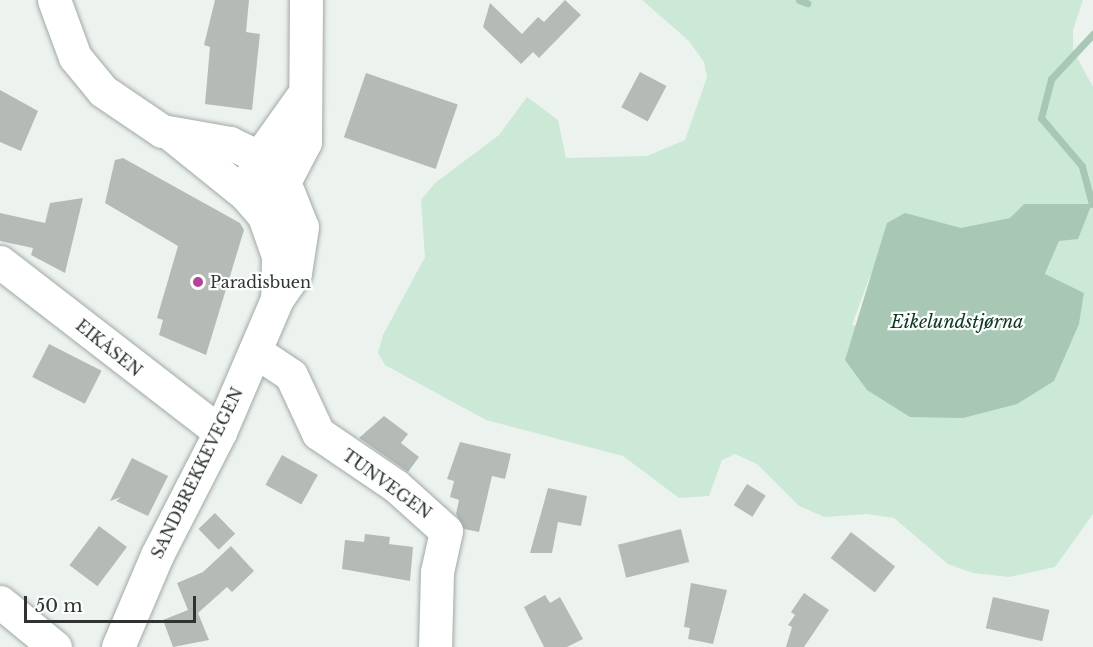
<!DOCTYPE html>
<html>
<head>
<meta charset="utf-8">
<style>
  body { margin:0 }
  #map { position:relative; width:1093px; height:647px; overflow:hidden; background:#ecf3ef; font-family:"Libre Baskerville",serif }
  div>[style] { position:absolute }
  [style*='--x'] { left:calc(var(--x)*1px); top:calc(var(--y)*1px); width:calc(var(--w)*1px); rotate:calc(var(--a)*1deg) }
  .green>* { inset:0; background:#cce8d7 }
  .water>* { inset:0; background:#a8c7b4 }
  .stream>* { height:7px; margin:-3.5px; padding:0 3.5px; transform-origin:3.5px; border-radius:3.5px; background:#a8c7b4 }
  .building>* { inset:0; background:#b4bab6; transform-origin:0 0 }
  .roads { filter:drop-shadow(0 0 2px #a2a9a5) drop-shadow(0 0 2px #a2a9a5) }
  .minor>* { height:33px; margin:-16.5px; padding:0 16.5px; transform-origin:16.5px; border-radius:16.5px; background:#fff }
  .major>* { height:33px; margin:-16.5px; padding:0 16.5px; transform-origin:16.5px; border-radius:16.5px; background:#fff }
  .dots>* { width:16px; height:16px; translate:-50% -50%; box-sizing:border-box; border:3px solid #fcfffd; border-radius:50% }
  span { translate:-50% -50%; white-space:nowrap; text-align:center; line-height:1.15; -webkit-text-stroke:4.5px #fcfffd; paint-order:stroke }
  .poi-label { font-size:16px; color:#303331 }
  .left { translate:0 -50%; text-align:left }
  .street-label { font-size:16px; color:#303331 }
  .water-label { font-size:18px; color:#0d3723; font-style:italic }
  .scale { position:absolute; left:24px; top:596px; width:172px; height:27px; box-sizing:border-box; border:3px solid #303331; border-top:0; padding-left:8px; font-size:18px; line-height:21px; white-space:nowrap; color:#303331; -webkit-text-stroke:4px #fcfffd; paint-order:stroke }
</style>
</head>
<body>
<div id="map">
  <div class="green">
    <i style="clip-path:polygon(evenodd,642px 0,1083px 0,1073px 30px,1073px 50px,1093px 87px,1093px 514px,1055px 567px,1009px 577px,973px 573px,948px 564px,894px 518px,867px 514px,825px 517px,799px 506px,757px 464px,735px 454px,722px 460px,709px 496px,679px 498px,623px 456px,486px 420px,385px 365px,378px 353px,383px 335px,425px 257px,421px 200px,435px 183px,499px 135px,527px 97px,558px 120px,566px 158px,647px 156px,685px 140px,707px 77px,704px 62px,689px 41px,642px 0,1024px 204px,1092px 205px,1078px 238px,1059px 241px,1045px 275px,1084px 293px,1079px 324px,1067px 347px,852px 325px,870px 276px,961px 229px,1010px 218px,1024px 204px)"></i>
  </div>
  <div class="water">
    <i style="clip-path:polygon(1024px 204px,1092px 204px,1078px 239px,1059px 241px,1045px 274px,1084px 293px,1079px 324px,1054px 381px,1017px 404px,963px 418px,910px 417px,867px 390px,845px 360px,887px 223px,905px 213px,961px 228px,1010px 218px)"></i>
  </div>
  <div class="stream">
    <i style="--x:799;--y:0;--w:9;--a:21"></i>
    <i style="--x:1092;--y:204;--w:39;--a:-105"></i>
    <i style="--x:1082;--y:166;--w:63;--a:-130.5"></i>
    <i style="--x:1041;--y:118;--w:40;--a:-75.6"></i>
    <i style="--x:1051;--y:79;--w:62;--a:-47"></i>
  </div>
  <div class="building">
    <i style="clip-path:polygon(215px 0,249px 0,246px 32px,260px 34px,252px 110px,205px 104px,210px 47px,204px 45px)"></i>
    <i style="clip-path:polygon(565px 0,581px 15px,539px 58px,533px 52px,521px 64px,483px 27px,490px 3px,522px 34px,538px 17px,544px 22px)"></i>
    <i style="left:640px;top:72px;width:30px;height:40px;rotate:28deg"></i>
    <i style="left:366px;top:73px;width:97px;height:68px;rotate:19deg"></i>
    <i style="clip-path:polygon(0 90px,38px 111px,21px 151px,0 142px)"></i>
    <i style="clip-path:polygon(123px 158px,240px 223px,244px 230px,206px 355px,159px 335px,163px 320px,157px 318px,178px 246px,105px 203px,115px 160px)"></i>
    <i style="clip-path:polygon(83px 198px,65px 273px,31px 255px,33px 248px,0 241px,0 213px,45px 223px,50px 203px)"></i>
    <i style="left:49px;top:344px;width:59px;height:37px;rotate:27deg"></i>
    <i style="clip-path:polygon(384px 416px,408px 434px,401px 443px,419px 457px,408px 472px,359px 438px)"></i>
    <i style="clip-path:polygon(460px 442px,511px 454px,505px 479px,492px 476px,479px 532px,464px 529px,456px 514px,459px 500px,450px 497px,454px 481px,447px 479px)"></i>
    <i style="left:282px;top:455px;width:41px;height:34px;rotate:29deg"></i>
    <i style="clip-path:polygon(132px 458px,168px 476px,148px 516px,116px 501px,121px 497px,110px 501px)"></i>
    <i style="left:747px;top:484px;width:22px;height:25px;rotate:32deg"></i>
    <i style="clip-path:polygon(548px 488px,587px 496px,581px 526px,558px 522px,552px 553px,530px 553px)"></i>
    <i style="left:215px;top:513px;width:29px;height:23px;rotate:46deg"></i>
    <i style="left:99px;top:526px;width:35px;height:49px;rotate:37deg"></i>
    <i style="left:681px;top:529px;width:34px;height:65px;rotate:76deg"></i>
    <i style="left:851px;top:532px;width:56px;height:33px;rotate:38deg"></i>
    <i style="clip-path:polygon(365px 534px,390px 537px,389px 544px,413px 547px,410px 581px,342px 569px,345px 540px,364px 542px)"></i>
    <i style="clip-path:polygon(231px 546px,254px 571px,232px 592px,227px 587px,198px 613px,209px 640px,173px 647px,163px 620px,188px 610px,177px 583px,203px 572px)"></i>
    <i style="clip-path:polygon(691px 583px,727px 590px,713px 644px,688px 639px,690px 628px,684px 627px)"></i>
    <i style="clip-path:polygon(804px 593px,829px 610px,804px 647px,786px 647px,792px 627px,788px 625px,795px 615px,791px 612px)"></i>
    <i style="clip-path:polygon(545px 595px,550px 603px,560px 597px,583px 639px,567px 647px,544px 647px,524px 607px)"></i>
    <i style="left:993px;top:597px;width:58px;height:32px;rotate:13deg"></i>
  </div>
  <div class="roads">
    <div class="minor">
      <i style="--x:249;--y:184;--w:29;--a:-70"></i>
      <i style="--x:259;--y:157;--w:77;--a:-54.5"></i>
      <i style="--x:246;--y:195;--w:40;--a:-18.9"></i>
      <i style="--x:284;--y:182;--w:45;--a:-62.3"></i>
      <i style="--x:305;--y:142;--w:142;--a:-89.6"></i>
      <i style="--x:0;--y:262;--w:278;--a:37.7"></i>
      <i style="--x:255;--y:351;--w:43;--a:33.7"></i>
      <i style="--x:291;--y:375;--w:64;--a:65"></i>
      <i style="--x:318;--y:433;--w:94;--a:34.2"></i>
      <i style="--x:396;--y:486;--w:67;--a:42"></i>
      <i style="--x:446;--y:531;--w:42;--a:102.4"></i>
      <i style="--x:437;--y:572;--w:75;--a:91.5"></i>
      <i style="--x:0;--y:602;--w:71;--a:39.3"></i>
    </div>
    <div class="major">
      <i style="--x:54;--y:0;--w:61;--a:69.8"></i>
      <i style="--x:75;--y:57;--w:44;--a:50.5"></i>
      <i style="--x:103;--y:91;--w:71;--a:34.1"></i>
      <i style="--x:162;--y:131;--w:69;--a:10"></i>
      <i style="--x:230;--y:143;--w:32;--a:26"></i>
      <i style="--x:259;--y:157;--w:35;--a:45"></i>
      <i style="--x:284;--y:182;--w:48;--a:68.2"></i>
      <i style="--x:302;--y:227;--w:47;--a:98.7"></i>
      <i style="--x:295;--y:273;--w:32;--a:125"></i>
      <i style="--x:277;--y:299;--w:145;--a:113.2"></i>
      <i style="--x:220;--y:432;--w:138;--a:117.1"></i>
      <i style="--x:157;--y:555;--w:100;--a:113"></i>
      <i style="--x:173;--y:136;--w:94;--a:38.9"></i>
      <i style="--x:246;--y:195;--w:28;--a:49"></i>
      <i style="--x:264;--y:216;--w:42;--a:70.7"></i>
      <i style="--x:278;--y:256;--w:39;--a:91"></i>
    </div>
  </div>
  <div class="dots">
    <i style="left:198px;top:282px;background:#b6429a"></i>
  </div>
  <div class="poi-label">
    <span class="left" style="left:210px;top:282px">Paradisbuen</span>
  </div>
  <div class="street-label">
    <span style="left:109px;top:348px;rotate:39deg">EIKÅSEN</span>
    <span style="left:197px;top:473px;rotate:-64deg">SANDBREKKEVEGEN</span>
    <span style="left:387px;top:484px;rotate:36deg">TUNVEGEN</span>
  </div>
  <div class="water-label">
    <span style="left:957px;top:322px">Eikelundstjørna</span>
  </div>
  <div class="scale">50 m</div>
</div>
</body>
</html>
